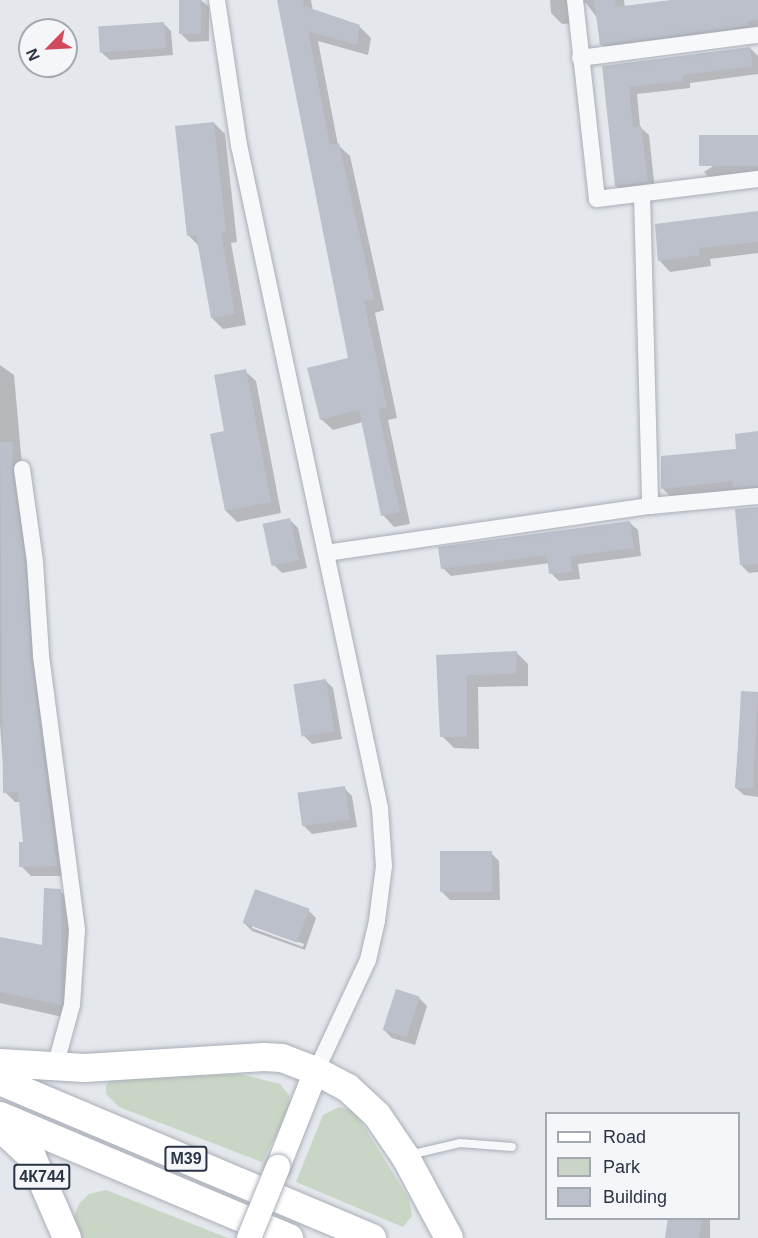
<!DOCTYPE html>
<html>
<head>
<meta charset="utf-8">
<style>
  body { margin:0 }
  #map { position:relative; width:758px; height:1238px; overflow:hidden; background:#e4e7ec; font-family:Arial,sans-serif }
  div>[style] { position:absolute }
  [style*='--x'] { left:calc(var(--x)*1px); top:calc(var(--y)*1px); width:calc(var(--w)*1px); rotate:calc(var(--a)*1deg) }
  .green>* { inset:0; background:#c9d6c5 }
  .shadow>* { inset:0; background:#0003; transform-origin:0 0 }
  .building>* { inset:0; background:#bbc0ca; transform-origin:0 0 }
  .roads { filter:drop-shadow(0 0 2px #a9aeb7) drop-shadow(0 0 2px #a9aeb7) }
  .service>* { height:8px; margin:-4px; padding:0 4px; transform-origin:4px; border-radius:4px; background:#f7f8fa }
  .minor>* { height:16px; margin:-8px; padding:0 8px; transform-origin:8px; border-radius:8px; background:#f7f8fa }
  .secondary>* { height:24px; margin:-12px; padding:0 12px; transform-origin:12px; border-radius:12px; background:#fff }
  .trunk>* { height:28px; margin:-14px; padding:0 14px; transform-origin:14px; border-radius:14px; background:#fff }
  .bridges { filter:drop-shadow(0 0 2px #a9aeb7) drop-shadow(0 0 2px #a9aeb7) }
  .secondary-bridge>* { height:24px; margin:-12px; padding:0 12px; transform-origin:12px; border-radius:12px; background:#fff }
  span { translate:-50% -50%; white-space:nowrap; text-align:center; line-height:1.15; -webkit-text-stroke:4.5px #f4f6f9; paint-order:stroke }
  .shield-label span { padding:2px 4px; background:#f4f6f9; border:2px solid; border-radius:4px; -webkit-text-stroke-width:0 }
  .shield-label { font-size:16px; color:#2b3445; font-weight:700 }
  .legend { position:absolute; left:545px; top:1112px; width:195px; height:108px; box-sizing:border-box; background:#f4f6f9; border:2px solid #a4a8b1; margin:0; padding:8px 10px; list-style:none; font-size:18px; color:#2b3445 }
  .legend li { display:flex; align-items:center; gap:12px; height:30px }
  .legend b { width:30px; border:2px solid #a4a8b1 }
  .north { position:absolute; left:18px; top:18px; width:60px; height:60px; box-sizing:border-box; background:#f4f6f9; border:2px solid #a4a8b1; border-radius:50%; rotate:246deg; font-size:16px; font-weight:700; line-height:24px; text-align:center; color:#2b3445 }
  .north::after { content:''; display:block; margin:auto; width:21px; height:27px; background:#d1495b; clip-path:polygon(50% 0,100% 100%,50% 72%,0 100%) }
</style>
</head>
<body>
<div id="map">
  <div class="green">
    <i style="clip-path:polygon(240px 1074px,280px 1084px,289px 1095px,290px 1110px,262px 1162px,119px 1107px,106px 1094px,106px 1085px,112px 1079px)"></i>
    <i style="clip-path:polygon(339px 1107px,351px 1110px,360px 1120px,409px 1199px,412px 1216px,403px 1227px,296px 1182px,323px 1115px)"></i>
    <i style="clip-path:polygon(106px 1190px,228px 1238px,77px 1238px,73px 1219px,79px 1204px,89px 1194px)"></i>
  </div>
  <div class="shadow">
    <i style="clip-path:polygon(180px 0,201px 0,209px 7px,209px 41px,189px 42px,181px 34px)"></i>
    <i style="clip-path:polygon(280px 0,311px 0,313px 11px,359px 26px,371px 38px,368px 55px,318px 41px,338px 145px,350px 156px,384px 310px,375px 313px,397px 418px,388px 420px,410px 524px,394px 527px,383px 515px,363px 422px,333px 430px,321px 419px,350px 359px)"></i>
    <i style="clip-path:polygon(550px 0,624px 0,625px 8px,677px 0,758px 0,758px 32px,612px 55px,601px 44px,598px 19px,586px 3px,576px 6px,576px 23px,562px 24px,551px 13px)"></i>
    <i style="clip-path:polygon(163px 23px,171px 31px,173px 55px,110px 60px,101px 52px)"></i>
    <i style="clip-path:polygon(750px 48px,758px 56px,758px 74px,690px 83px,690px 88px,637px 94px,640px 127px,649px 135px,655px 190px,624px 193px,616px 186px,604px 67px)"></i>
    <i style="clip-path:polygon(214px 123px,225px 134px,237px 242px,231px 243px,246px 325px,223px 329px,212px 318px,200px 247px,188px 235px)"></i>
    <i style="clip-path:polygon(758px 136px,758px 176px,714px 182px,704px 172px)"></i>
    <i style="clip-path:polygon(758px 213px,758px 253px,710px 259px,711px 266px,670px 272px,659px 260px)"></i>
    <i style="clip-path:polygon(0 365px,14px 375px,40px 668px,66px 876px,31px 876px,21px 866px,25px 843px,20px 802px,15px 802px,5px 792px,0 724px)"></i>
    <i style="clip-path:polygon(245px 371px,256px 381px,281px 513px,237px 522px,226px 511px,226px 432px)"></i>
    <i style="clip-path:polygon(758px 434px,758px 497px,674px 500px,663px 489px,738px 450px)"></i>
    <i style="clip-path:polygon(758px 508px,758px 572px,749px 573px,741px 565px)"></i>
    <i style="clip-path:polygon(290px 520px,298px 528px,307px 568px,282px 573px,274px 565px)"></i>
    <i style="clip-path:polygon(629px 522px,638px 530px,641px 556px,578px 564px,580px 579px,559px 581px,551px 573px,550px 563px,451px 576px,443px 568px)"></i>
    <i style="clip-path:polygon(516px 652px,528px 664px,528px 686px,478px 687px,479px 749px,454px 748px,442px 736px,437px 656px)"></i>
    <i style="clip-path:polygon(325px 680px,333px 688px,342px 739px,312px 744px,304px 736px)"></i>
    <i style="clip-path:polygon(742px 693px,758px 694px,758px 797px,744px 795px,735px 787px)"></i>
    <i style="clip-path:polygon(344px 788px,352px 796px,357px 827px,312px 834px,304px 826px)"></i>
    <i style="clip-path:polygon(491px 853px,499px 861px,500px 900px,450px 900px,442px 892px)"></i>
    <i style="clip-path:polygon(60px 891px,76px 907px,76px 1020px,0 1003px,0 939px,43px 947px)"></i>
    <i style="clip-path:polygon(evenodd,308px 910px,316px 918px,305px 950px,252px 931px,244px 923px,308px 910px,252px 925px,304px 944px,303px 947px,252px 928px,252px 925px)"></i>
    <i style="clip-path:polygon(419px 998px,427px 1006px,415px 1045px,392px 1038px,384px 1030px)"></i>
    <i style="left:670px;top:1218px;width:40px;height:20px"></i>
  </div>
  <div class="building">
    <i style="left:179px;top:0;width:22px;height:34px"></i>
    <i style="clip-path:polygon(277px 0,303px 0,304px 6px,360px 25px,357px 45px,308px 31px,330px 145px,339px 143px,374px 299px,364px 301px,387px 407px,378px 409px,400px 512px,381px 516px,359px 410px,320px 420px,307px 368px,348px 358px)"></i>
    <i style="clip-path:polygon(594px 0,615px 0,616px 7px,671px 0,758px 0,758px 20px,747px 21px,748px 26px,600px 45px)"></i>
    <i style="left:164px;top:22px;width:26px;height:66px;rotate:86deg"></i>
    <i style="clip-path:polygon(750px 47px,753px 66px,683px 75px,683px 81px,629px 87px,633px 127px,641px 126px,648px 182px,615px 186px,602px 66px)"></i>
    <i style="clip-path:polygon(214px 122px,226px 232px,221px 232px,235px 314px,211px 318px,196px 235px,187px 236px,175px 126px)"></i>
    <i style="left:758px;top:135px;width:31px;height:59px;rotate:90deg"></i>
    <i style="clip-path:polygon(758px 211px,758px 242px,699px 248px,700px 255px,658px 261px,655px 224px)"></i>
    <i style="clip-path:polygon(246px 369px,271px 502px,225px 511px,210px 434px,224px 431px,214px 375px)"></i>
    <i style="clip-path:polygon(758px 431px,758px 486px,733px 488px,733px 481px,661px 489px,661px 456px,736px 449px,735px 434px)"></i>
    <i style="clip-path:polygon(0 442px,13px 442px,12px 470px,25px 563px,31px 657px,57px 866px,19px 867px,19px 842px,23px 842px,18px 792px,3px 793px)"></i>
    <i style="clip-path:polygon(758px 507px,758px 564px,740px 565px,735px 509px)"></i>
    <i style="left:290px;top:518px;width:43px;height:28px;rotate:78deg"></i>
    <i style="clip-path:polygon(630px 521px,634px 548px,571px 556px,572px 572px,549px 574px,547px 555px,441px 569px,438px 547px)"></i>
    <i style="clip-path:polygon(517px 651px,516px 674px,467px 675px,467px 737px,440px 737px,436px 655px)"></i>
    <i style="left:326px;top:679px;width:53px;height:33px;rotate:81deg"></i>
    <i style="left:741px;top:691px;width:17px;height:97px;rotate:3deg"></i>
    <i style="left:345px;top:786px;width:34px;height:48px;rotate:82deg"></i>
    <i style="left:492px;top:851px;width:41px;height:52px;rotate:90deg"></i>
    <i style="clip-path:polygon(44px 888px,61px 889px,61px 1005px,0 992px,0 937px,42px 945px)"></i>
    <i style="left:255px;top:889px;width:58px;height:36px;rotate:20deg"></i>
    <i style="left:396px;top:989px;width:25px;height:43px;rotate:18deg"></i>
    <i style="clip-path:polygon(668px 1218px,702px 1218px,699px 1238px,665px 1238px)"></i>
  </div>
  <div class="roads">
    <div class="service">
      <i style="--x:409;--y:1155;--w:52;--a:-13.2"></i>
      <i style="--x:460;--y:1143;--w:52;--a:4.4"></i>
    </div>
    <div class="minor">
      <i style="--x:217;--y:0;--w:147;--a:81.4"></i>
      <i style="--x:239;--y:145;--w:678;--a:77.99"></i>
      <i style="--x:380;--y:808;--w:58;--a:86.1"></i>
      <i style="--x:384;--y:866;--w:55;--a:97.3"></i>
      <i style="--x:377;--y:921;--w:40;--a:103"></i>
      <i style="--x:368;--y:960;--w:123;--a:115.1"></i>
      <i style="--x:575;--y:0;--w:200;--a:83.7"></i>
      <i style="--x:597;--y:199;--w:162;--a:-7.1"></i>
      <i style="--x:580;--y:58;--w:179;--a:-7.4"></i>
      <i style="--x:642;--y:194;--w:312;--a:88.5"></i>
      <i style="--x:22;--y:469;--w:94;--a:82"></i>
      <i style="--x:35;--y:562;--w:94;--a:86.3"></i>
      <i style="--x:41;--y:656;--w:276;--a:82.5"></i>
      <i style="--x:77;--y:930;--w:75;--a:93.8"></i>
      <i style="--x:72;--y:1005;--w:64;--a:105.3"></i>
      <i style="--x:326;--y:553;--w:327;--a:-8.3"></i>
      <i style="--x:650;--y:506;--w:108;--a:-5.3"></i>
    </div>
    <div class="secondary">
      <i style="--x:278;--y:1167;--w:103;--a:-68.4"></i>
    </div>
    <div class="trunk">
      <i style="--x:0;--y:1063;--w:85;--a:3.4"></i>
      <i style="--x:85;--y:1068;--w:179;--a:-3.5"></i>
      <i style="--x:264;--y:1057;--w:18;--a:3"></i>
      <i style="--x:282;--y:1058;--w:36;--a:21"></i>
      <i style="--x:316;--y:1071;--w:36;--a:28"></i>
      <i style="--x:348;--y:1088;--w:40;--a:43"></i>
      <i style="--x:377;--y:1115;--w:50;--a:55.7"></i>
      <i style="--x:405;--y:1156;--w:93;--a:61.8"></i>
      <i style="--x:0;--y:1081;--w:404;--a:22.9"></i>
      <i style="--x:0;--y:1116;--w:314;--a:22.9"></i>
      <i style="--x:0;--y:1127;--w:44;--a:43.2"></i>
      <i style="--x:32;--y:1157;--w:88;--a:66.6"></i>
    </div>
  </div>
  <div class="bridges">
    <div class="secondary-bridge">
      <i style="--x:249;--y:1238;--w:77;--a:-67.8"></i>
    </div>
  </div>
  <div class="shield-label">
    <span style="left:186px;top:1159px">M39</span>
    <span style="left:42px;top:1177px">4К744</span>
  </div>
  <ul class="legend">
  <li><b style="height:8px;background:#fff"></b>Road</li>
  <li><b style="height:16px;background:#c9d6c5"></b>Park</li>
  <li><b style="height:16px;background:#bbc0ca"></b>Building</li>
  </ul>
  <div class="north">N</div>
</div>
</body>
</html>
